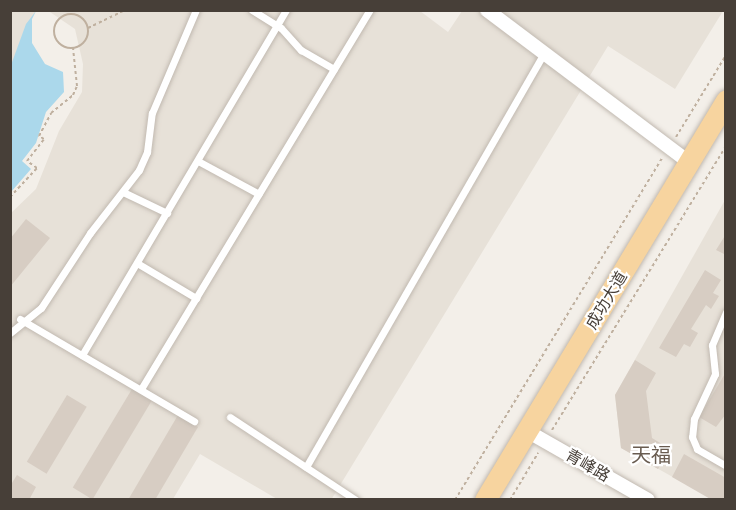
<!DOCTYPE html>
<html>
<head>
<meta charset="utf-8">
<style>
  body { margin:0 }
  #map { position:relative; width:736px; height:510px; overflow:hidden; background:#f3efe9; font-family:"Open Sans","Noto Sans SC",sans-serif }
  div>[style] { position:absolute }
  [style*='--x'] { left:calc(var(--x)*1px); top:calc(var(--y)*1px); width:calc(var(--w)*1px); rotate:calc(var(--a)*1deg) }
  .residential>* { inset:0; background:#e7e1d8 }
  .water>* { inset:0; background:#abd8eb }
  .pier>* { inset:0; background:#f3efe9 }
  .building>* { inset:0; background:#d7cdc3; transform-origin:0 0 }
  .path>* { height:2px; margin-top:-1px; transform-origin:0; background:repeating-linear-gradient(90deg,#bfb09f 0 3px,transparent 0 6px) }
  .path>.ring { margin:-1px; padding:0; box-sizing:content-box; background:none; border:2px solid #bfb09f; border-radius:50% }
  .roads { filter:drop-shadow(0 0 2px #c1b9b0) drop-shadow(0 0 2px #c1b9b0) }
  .lane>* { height:7px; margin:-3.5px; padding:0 3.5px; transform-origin:3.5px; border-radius:3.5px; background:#fff }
  .street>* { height:14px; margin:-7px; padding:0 7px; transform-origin:7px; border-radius:7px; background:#fff }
  .primary>* { height:21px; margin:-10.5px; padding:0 10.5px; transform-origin:10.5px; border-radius:10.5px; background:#f7d49f }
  span { translate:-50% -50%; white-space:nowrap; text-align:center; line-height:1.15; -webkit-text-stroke:4.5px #fff; paint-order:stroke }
  .street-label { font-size:16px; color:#473f38 }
  .quarter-label { font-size:20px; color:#695c50 }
  .frame { position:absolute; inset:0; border:12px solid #473f38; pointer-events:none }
</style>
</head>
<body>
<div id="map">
  <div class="residential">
    <i style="clip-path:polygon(10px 11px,420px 11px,448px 32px,462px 11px,723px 11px,675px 89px,608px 46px,331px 500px,277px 499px,200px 454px,173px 499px,11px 499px)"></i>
    <i style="clip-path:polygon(725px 200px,725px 499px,712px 499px,621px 448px,615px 395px)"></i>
  </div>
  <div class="water">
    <i style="clip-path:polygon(36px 11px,41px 11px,79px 92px,11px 211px,11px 65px,26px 24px)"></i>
  </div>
  <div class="pier">
    <i style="clip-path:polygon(36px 11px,47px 10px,75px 29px,83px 64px,82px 92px,59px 131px,36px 189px,10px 214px,11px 192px,31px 169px,22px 161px,36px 143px,46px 112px,64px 92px,63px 72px,45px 64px,32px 43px,32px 19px)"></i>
  </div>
  <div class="building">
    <i style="clip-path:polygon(26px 219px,50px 238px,10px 287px,10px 239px)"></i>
    <i style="clip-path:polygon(726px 234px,726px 255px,716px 250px)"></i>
    <i style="clip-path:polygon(705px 270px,721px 280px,713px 293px,719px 296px,711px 309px,706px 305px,691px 329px,698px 333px,690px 347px,684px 344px,676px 357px,659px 348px)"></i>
    <i style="clip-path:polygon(635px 360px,656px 373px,646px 391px,652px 438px,670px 449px,658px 469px,621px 448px,615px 395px)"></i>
    <i style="clip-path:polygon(726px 372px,726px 414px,716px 427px,699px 417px)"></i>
    <i style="left:132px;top:389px;width:23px;height:115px;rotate:31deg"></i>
    <i style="left:67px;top:395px;width:23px;height:78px;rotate:31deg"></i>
    <i style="clip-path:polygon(178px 415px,198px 427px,155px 500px,128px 500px)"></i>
    <i style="clip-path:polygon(684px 454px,726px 478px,726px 500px,712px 500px,672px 477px)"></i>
    <i style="clip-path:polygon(17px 475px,36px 487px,29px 500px,10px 500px,10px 486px)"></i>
  </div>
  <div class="path">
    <i class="ring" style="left:54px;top:14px;width:32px;height:32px"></i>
    <i style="--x:88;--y:28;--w:41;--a:-25.9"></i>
    <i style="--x:676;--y:137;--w:96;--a:-58.6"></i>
    <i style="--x:10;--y:197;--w:40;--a:-47"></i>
    <i style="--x:37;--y:168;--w:12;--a:-145"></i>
    <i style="--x:27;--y:161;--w:28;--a:-52"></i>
    <i style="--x:44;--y:139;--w:6;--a:-149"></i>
    <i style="--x:39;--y:136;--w:26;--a:-62"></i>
    <i style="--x:51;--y:113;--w:28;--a:-39"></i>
    <i style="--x:73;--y:95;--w:10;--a:-66"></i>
    <i style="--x:77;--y:86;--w:38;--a:-96"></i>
    <i style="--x:552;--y:430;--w:333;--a:-58.5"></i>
    <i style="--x:455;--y:500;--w:401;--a:-58.8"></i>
    <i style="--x:510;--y:500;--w:55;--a:-59.2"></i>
  </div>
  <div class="roads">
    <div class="lane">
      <i style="--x:252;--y:10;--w:34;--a:32"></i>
      <i style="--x:281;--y:28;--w:30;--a:48"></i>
      <i style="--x:301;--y:50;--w:38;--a:30"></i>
      <i style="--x:198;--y:161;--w:69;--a:28.4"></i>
      <i style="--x:123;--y:192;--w:49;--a:25.5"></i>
      <i style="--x:137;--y:263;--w:69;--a:30.7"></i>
      <i style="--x:726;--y:312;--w:36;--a:113"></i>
      <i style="--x:712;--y:345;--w:29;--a:84"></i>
      <i style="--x:715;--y:374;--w:50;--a:115"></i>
      <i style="--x:694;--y:419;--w:18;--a:96"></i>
      <i style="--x:692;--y:437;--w:13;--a:67"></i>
      <i style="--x:697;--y:449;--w:34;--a:30"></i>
      <i style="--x:20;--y:319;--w:202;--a:30.4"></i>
      <i style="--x:10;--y:333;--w:40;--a:-39"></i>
      <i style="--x:41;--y:308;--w:90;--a:-56.8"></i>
      <i style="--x:90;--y:233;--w:80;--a:-52.1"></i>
      <i style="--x:139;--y:170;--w:20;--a:-66"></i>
      <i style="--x:147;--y:152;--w:39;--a:-83"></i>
      <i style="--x:152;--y:113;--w:112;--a:-66.9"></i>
      <i style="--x:82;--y:355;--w:401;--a:-59.4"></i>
      <i style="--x:141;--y:389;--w:443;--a:-58.9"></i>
      <i style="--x:230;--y:417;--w:151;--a:33.4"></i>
      <i style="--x:306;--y:467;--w:478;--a:-60.1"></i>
    </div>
    <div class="street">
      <i style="--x:487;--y:10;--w:253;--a:37"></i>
      <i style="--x:527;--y:431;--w:139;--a:29.7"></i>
    </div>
    <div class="primary">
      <i style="--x:485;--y:500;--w:467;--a:-58.9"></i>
    </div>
  </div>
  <div class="street-label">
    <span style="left:606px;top:300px;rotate:-59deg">成功大道</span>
    <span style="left:588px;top:465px;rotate:30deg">青峰路</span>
  </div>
  <div class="quarter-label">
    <span style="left:651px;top:454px">天福</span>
  </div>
  <div class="frame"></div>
</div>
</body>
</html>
